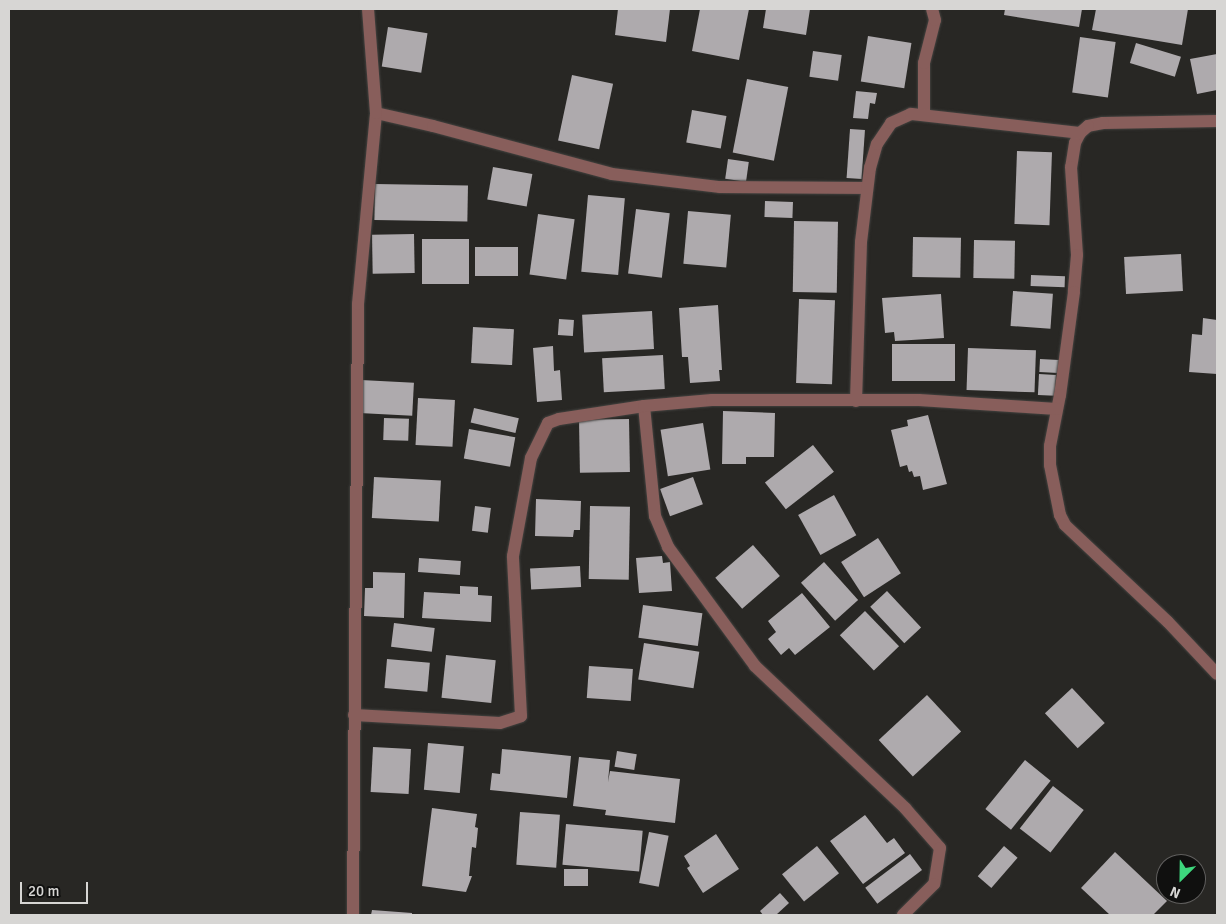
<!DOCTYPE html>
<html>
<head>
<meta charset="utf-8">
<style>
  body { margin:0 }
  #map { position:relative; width:1226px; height:924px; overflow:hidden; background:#282724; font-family:Signika,sans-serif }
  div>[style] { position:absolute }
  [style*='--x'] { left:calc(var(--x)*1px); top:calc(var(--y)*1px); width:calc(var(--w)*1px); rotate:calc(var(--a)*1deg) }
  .building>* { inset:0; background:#aeaaad; transform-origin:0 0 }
  .roads { filter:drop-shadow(0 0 1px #444340) drop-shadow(0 0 1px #444340) }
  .minor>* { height:12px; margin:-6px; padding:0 6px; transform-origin:6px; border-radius:6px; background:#885e5b }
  span { translate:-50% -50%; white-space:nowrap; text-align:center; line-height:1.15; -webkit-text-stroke:5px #10100f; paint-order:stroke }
  .frame { position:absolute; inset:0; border:10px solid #d7d6d4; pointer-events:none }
  .north { position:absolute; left:1156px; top:854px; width:50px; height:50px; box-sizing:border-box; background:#10100f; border:1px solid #605f5e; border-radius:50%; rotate:203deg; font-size:14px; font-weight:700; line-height:20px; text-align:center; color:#d7d6d4 }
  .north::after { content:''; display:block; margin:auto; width:18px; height:22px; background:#3dd77d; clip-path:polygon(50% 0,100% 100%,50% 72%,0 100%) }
  .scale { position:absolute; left:20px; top:882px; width:68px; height:22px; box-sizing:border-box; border:2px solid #d7d6d4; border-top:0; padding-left:6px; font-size:15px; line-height:18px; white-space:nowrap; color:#d7d6d4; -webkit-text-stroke:4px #10100f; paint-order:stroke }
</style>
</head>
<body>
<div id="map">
  <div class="building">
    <i style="clip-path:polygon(618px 9px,670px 9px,666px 42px,615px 35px)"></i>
    <i style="clip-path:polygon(700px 9px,749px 9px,739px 60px,692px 51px)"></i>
    <i style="clip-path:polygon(766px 9px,810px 9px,806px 35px,763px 28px)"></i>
    <i style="clip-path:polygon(1005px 9px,1082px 9px,1079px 27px,1004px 15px)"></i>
    <i style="clip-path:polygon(1096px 9px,1188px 9px,1182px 45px,1092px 30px)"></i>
    <i style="left:388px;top:27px;width:40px;height:40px;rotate:9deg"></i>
    <i style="left:868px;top:36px;width:44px;height:46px;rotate:9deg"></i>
    <i style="left:1080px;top:37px;width:36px;height:56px;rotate:8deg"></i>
    <i style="left:1136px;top:43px;width:47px;height:21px;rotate:17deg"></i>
    <i style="left:813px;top:51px;width:29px;height:26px;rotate:8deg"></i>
    <i style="clip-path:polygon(1217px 54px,1217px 90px,1197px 94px,1190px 59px)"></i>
    <i style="left:572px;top:75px;width:42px;height:67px;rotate:12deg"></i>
    <i style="left:747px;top:79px;width:42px;height:75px;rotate:11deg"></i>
    <i style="clip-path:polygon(856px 91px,877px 93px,875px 104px,870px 103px,868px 119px,853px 118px)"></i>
    <i style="left:692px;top:110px;width:35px;height:33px;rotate:10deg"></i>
    <i style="left:850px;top:129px;width:15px;height:49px;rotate:4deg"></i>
    <i style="left:1017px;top:151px;width:35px;height:73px;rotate:2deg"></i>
    <i style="left:728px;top:159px;width:21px;height:20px;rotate:8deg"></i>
    <i style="left:493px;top:167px;width:40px;height:33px;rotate:10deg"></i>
    <i style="left:375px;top:184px;width:93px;height:36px;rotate:1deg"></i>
    <i style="left:588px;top:195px;width:37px;height:77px;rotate:5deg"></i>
    <i style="left:765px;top:201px;width:28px;height:16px;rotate:2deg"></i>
    <i style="left:636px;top:209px;width:34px;height:65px;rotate:7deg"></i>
    <i style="left:688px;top:211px;width:43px;height:53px;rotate:5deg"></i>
    <i style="left:538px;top:214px;width:37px;height:61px;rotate:8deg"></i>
    <i style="left:794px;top:221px;width:44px;height:71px;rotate:1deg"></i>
    <i style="left:414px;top:234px;width:39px;height:42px;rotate:89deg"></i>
    <i style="left:913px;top:237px;width:48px;height:40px;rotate:1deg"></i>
    <i style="left:422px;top:239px;width:47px;height:45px"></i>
    <i style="left:974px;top:240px;width:41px;height:38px;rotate:1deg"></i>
    <i style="left:475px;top:247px;width:43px;height:29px"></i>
    <i style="left:1181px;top:254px;width:37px;height:57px;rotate:87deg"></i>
    <i style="left:1031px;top:275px;width:34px;height:11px;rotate:2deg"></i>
    <i style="left:1013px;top:291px;width:40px;height:35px;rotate:4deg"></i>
    <i style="clip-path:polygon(941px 294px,944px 338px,895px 341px,894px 332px,885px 333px,882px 298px)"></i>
    <i style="left:799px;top:299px;width:36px;height:84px;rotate:2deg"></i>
    <i style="clip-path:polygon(718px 305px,722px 370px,719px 370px,720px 381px,690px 383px,688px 357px,682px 357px,679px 308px)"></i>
    <i style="left:652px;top:311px;width:38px;height:70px;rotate:87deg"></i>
    <i style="clip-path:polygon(1203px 318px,1217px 320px,1217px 374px,1189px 372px,1192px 334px,1202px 335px)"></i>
    <i style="left:559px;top:319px;width:15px;height:16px;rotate:4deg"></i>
    <i style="left:473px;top:327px;width:41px;height:36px;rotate:3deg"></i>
    <i style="left:955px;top:344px;width:37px;height:63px;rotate:90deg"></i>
    <i style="clip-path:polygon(553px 346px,554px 371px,560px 370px,562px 400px,537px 402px,533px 348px)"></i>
    <i style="left:968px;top:348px;width:68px;height:42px;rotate:2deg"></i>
    <i style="left:663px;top:355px;width:34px;height:61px;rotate:87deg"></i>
    <i style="left:1040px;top:359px;width:19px;height:13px;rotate:3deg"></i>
    <i style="left:1039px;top:374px;width:17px;height:21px;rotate:3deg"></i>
    <i style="left:361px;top:380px;width:53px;height:33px;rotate:3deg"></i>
    <i style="left:418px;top:398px;width:37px;height:47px;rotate:3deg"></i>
    <i style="left:474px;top:408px;width:46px;height:15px;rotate:13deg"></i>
    <i style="clip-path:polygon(723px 411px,775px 413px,774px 457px,746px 457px,746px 464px,722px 464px)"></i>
    <i style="clip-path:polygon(928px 415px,947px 484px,923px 490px,920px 476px,914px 477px,912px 471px,909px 472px,907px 465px,900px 467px,891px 430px,908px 426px,907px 420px)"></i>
    <i style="left:384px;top:418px;width:25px;height:22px;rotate:2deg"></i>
    <i style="left:629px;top:419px;width:53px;height:50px;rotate:89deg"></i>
    <i style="left:703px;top:423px;width:47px;height:43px;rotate:81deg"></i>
    <i style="left:469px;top:429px;width:47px;height:30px;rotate:10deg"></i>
    <i style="left:813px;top:445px;width:34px;height:61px;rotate:52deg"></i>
    <i style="left:374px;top:477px;width:67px;height:41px;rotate:3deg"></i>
    <i style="left:693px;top:477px;width:29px;height:35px;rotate:70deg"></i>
    <i style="left:834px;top:495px;width:46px;height:41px;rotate:61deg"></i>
    <i style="clip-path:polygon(536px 499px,581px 501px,580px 530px,574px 530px,573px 537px,535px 536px)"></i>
    <i style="left:475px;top:506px;width:16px;height:25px;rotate:7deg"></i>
    <i style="left:590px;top:506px;width:40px;height:73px;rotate:1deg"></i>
    <i style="left:878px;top:538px;width:42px;height:44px;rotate:57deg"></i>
    <i style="left:753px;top:545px;width:41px;height:50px;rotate:49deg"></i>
    <i style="clip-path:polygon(662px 556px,663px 563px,670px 562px,672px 591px,639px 593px,636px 558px)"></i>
    <i style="left:419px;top:558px;width:42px;height:14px;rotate:4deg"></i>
    <i style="left:824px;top:562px;width:51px;height:31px;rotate:48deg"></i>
    <i style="left:580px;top:566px;width:21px;height:50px;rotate:87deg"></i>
    <i style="clip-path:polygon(373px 572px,405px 573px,404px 618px,364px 616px,365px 588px,373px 588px)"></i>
    <i style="clip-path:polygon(460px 586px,478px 587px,478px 595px,492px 596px,491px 622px,422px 618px,424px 592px,460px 594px)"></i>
    <i style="left:887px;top:591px;width:50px;height:23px;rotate:47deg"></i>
    <i style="clip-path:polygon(802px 593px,830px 627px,795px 655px,789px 648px,781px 655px,768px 639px,776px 632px,768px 621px)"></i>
    <i style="left:643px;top:605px;width:60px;height:33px;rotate:8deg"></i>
    <i style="left:865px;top:611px;width:49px;height:35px;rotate:46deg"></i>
    <i style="left:394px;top:623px;width:41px;height:24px;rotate:7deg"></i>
    <i style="left:644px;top:643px;width:56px;height:37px;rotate:9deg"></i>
    <i style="left:446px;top:655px;width:50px;height:43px;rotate:6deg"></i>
    <i style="left:387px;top:659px;width:43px;height:29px;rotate:5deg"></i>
    <i style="left:589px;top:666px;width:44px;height:32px;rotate:4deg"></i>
    <i style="left:1072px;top:688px;width:48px;height:37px;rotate:47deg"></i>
    <i style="left:927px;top:695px;width:50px;height:66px;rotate:47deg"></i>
    <i style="left:428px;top:743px;width:36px;height:47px;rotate:5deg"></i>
    <i style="left:373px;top:747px;width:38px;height:45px;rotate:3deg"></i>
    <i style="clip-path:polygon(502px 749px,571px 756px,567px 798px,490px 790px,492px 773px,500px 774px)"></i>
    <i style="left:617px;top:751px;width:20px;height:16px;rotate:9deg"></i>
    <i style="clip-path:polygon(579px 757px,610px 760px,608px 782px,610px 771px,680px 779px,675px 823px,605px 815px,606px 810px,573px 806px)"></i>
    <i style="left:1025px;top:760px;width:33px;height:63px;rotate:39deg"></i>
    <i style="left:1053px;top:786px;width:39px;height:54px;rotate:38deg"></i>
    <i style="clip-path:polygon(432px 808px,477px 814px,475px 827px,478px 828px,476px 848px,472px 847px,469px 876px,472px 876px,466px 892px,422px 886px)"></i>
    <i style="left:520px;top:812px;width:40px;height:53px;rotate:4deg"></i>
    <i style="clip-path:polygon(865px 815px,887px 843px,894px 838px,905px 853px,863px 884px,830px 841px)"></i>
    <i style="left:566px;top:824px;width:77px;height:41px;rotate:5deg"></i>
    <i style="left:649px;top:832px;width:20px;height:52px;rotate:11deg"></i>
    <i style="clip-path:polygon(716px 834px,739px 869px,703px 893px,687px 868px,690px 866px,684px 856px)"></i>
    <i style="left:817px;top:846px;width:35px;height:45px;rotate:51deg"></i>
    <i style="left:1004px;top:846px;width:18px;height:40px;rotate:41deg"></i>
    <i style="clip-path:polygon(1115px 852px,1167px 901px,1153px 915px,1110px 915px,1081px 888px)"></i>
    <i style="left:910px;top:854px;width:20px;height:56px;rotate:53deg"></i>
    <i style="left:564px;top:869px;width:24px;height:17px"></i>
    <i style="clip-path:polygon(780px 893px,789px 903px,776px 915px,763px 915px,760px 911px)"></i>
    <i style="clip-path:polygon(372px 910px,412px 913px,412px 915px,371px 915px)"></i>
  </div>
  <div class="roads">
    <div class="minor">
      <i style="--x:376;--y:113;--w:58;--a:12.8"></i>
      <i style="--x:433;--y:126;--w:185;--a:15"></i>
      <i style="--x:612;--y:174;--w:109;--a:6.9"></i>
      <i style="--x:720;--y:187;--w:147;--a:0.4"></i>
      <i style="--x:924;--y:115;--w:52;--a:-90"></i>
      <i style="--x:924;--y:63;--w:44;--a:-75.7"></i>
      <i style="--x:935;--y:20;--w:11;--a:-105"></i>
      <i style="--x:1217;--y:121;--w:114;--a:179"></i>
      <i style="--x:1103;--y:123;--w:15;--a:169"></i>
      <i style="--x:1088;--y:126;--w:11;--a:139"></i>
      <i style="--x:1080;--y:133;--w:11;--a:117"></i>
      <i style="--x:1075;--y:143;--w:24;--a:99"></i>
      <i style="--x:1071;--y:167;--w:88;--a:86.1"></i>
      <i style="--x:1077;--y:255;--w:37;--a:95"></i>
      <i style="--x:1074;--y:292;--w:104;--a:97.7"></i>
      <i style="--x:1060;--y:395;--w:52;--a:101.1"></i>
      <i style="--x:1050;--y:446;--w:19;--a:90"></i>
      <i style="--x:1050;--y:465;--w:51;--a:78.7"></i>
      <i style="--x:1060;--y:515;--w:11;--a:63"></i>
      <i style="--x:1065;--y:525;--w:141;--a:43.3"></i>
      <i style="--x:1168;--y:622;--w:71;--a:46.7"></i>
      <i style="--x:856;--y:401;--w:159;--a:-88.2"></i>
      <i style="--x:861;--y:242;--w:75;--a:-83.1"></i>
      <i style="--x:870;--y:168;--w:25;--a:-74"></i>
      <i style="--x:877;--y:144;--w:25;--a:-56"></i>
      <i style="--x:891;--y:123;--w:22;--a:-24"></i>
      <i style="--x:911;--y:114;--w:170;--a:6.4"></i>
      <i style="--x:644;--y:406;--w:111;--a:84.3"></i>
      <i style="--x:655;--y:516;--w:34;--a:67"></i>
      <i style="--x:668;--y:547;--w:147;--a:53.8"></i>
      <i style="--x:755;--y:666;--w:207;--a:43.4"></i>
      <i style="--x:905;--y:808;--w:53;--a:48.8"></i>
      <i style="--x:940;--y:848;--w:36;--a:99"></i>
      <i style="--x:934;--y:884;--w:44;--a:135"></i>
      <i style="--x:354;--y:715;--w:146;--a:3.1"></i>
      <i style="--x:500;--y:723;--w:22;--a:-18"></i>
      <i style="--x:521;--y:716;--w:160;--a:-92.9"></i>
      <i style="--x:513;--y:556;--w:100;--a:-79.6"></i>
      <i style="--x:531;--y:458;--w:39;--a:-64"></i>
      <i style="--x:548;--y:423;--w:12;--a:-20"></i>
      <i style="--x:559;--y:419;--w:86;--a:-8.7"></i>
      <i style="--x:644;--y:406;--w:68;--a:-5"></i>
      <i style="--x:712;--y:400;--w:207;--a:0"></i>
      <i style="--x:919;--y:400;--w:138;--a:3.7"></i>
      <i style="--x:353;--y:915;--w:611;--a:-89.53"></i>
      <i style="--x:358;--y:304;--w:192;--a:-84.6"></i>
      <i style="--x:376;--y:113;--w:104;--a:-94.4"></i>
    </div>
  </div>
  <div class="frame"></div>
  <div class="north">N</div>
  <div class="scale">20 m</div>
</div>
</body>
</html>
